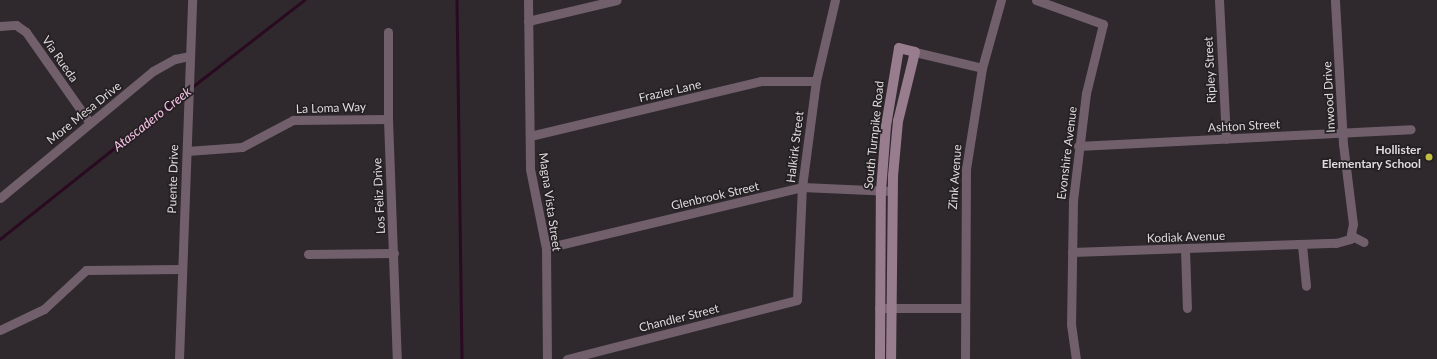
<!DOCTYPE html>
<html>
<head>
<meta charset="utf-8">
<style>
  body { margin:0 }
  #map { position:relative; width:1437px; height:359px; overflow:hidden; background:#2f292d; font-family:Lato,sans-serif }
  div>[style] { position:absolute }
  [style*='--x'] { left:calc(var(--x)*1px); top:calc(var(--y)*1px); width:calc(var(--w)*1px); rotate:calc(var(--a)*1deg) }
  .stream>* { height:2.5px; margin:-1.25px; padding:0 1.25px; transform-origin:1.25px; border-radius:1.25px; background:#2a0a21 }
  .street>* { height:9px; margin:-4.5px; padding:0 4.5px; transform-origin:4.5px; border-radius:4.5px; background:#71606b }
  .secondary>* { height:10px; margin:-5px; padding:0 5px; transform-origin:5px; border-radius:5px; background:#987d8f }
  .dots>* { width:11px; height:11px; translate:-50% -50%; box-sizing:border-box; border:2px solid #252023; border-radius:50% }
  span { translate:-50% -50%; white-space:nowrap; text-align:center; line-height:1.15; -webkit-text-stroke:3.5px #252023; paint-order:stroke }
  .street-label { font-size:12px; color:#dfdbdd }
  .poi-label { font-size:12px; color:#dfdbdd; font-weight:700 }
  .right { translate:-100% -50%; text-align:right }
  .water-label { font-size:13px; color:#f9c5e7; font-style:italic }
</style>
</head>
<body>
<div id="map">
  <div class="stream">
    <i style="--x:457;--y:0;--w:359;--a:89.2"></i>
    <i style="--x:192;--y:87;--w:142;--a:-37.8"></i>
    <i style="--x:0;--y:239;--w:238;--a:-38.5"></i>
  </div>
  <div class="street">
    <i style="--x:528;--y:0;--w:169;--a:89.3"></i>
    <i style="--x:530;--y:169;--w:81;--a:78.6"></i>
    <i style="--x:546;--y:248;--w:111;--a:89.5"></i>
    <i style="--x:1036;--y:0;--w:71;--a:19.7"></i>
    <i style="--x:1103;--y:24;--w:71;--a:103.8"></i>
    <i style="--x:1086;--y:93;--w:108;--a:96.9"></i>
    <i style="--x:1073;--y:200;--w:124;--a:90.9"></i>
    <i style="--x:1071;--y:324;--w:35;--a:82"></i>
    <i style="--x:1219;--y:0;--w:139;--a:87.1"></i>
    <i style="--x:528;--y:21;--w:91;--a:-13.3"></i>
    <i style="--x:0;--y:26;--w:16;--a:-4"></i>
    <i style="--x:16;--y:25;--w:12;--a:35"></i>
    <i style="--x:26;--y:32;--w:111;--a:54.9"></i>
    <i style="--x:388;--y:32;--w:87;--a:90"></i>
    <i style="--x:388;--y:119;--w:240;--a:87.9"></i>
    <i style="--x:915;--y:52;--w:69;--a:13.4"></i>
    <i style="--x:530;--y:136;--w:237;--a:-13.4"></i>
    <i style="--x:761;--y:81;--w:55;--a:0"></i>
    <i style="--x:1078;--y:146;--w:333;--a:-2.9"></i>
    <i style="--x:187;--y:151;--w:55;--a:-4.2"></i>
    <i style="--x:242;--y:147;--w:58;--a:-27.9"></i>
    <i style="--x:293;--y:120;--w:95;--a:-0.6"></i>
    <i style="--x:0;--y:198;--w:199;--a:-39.7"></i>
    <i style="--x:153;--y:71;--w:25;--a:-29"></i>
    <i style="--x:175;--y:59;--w:14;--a:-12"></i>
    <i style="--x:1352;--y:236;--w:13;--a:27"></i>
    <i style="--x:1302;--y:245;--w:41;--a:84.4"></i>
    <i style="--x:546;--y:248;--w:263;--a:-13.4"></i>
    <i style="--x:802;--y:187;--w:90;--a:2.5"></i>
    <i style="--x:1185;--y:249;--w:59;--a:88.1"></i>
    <i style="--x:1072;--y:252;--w:264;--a:-2"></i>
    <i style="--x:1336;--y:243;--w:15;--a:-16"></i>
    <i style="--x:1350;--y:239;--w:15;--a:-79"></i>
    <i style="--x:1353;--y:224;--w:81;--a:-97.1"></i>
    <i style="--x:1343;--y:144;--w:144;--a:-93.2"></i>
    <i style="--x:308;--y:254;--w:86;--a:-0.7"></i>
    <i style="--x:879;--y:308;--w:86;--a:0"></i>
    <i style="--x:0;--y:330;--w:49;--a:-25.5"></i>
    <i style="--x:44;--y:309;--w:57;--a:-42.9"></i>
    <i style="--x:86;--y:270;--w:95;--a:-0.6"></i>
    <i style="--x:179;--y:359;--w:359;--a:-87.9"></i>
    <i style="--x:567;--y:359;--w:237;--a:-14.4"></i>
    <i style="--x:797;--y:300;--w:113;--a:-87.5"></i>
    <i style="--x:802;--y:187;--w:107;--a:-82.5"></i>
    <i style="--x:816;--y:81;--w:83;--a:-76.8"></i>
    <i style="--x:965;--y:359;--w:190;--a:-89.7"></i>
    <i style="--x:966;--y:169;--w:102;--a:-81"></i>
    <i style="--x:982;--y:68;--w:71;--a:-74.4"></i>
  </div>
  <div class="secondary">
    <i style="--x:880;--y:359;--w:168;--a:-89.7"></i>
    <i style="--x:881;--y:191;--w:65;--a:-85.6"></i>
    <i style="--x:886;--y:126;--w:79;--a:-80.5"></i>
    <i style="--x:899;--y:48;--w:16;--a:14"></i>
    <i style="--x:915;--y:52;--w:71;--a:103.8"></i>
    <i style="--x:898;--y:121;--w:55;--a:95.2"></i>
    <i style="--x:893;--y:176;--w:183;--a:90.6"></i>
  </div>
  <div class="dots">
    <i style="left:1429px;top:157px;background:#c0be40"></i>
  </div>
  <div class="street-label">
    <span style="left:60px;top:59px;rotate:55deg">Via Rueda</span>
    <span style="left:1210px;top:70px;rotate:-93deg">Ripley Street</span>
    <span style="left:670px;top:91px;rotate:-13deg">Frazier Lane</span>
    <span style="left:1329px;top:97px;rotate:-93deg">Inwood Drive</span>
    <span style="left:331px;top:108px;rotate:-2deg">La Loma Way</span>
    <span style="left:84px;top:113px;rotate:-39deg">More Mesa Drive</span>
    <span style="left:1244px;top:126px;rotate:-3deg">Ashton Street</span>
    <span style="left:874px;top:135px;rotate:-84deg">South Turnpike Road</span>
    <span style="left:795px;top:147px;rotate:-83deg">Halkirk Street</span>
    <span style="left:1067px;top:153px;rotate:-83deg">Evonshire Avenue</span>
    <span style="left:955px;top:177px;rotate:-86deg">Zink Avenue</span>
    <span style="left:173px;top:179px;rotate:-88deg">Puente Drive</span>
    <span style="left:379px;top:196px;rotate:-93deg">Los Feliz Drive</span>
    <span style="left:715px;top:196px;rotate:-13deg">Glenbrook Street</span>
    <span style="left:550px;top:202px;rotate:82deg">Magna Vista Street</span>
    <span style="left:1186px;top:237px;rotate:-2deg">Kodiak Avenue</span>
    <span style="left:679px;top:318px;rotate:-14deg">Chandler Street</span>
  </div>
  <div class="poi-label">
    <span class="right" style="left:1421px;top:157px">Hollister<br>Elementary School</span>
  </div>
  <div class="water-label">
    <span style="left:152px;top:119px;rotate:-38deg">Atascadero Creek</span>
  </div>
</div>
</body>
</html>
